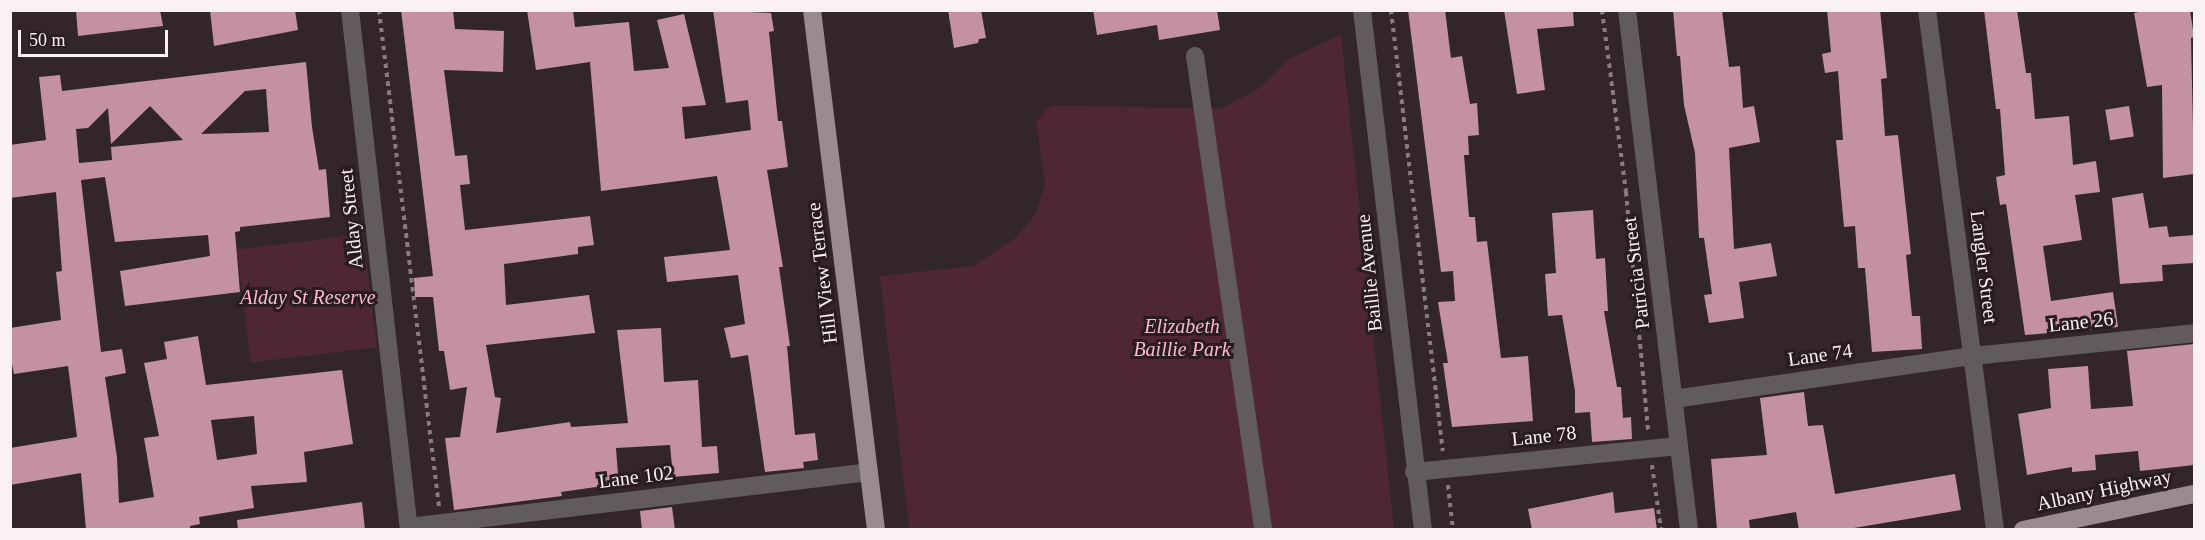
<!DOCTYPE html>
<html>
<head>
<meta charset="utf-8">
<style>
  body { margin:0 }
  #map { position:relative; width:2205px; height:540px; overflow:hidden; background:#322629; font-family:"Times New Roman",serif }
  div>[style] { position:absolute }
  [style*='--x'] { left:calc(var(--x)*1px); top:calc(var(--y)*1px); width:calc(var(--w)*1px); rotate:calc(var(--a)*1deg) }
  .green>* { inset:0; background:#4e2634; transform-origin:0 0 }
  .building>* { inset:0; background:#c391a0; transform-origin:0 0 }
  .path>* { height:4px; margin-top:-2px; transform-origin:0; background:repeating-linear-gradient(90deg,#877c7f 0 4.5px,transparent 0 9px) }
  .minor>* { height:18px; margin:-9px; padding:0 9px; transform-origin:9px; border-radius:9px; background:#625b5d }
  .major>* { height:18px; margin:-9px; padding:0 9px; transform-origin:9px; border-radius:9px; background:#998c90 }
  span { translate:-50% -50%; white-space:nowrap; text-align:center; line-height:1.15; -webkit-text-stroke:6px #281c20; paint-order:stroke }
  .street-label { font-size:20px; color:#faf1f4 }
  .park-label { font-size:20px; color:#f9bbce; font-style:italic }
  .frame { position:absolute; inset:0; border:12px solid #faf1f4; pointer-events:none }
  .scale { position:absolute; left:18px; top:30px; width:150px; height:27px; box-sizing:border-box; border:3px solid #faf1f4; border-top:0; padding-left:8px; font-size:18px; line-height:21px; white-space:nowrap; color:#faf1f4; -webkit-text-stroke:4px #281c20; paint-order:stroke }
</style>
</head>
<body>
<div id="map">
  <div class="green">
    <i style="clip-path:polygon(1341px 35px,1394px 529px,909px 529px,880px 276px,974px 266px,1014px 239px,1035px 215px,1045px 184px,1036px 122px,1051px 105px,1220px 109px,1258px 89px,1290px 58px)"></i>
    <i style="left:363px;top:234px;width:114px;height:127px;rotate:83deg"></i>
  </div>
  <div class="building">
    <i style="clip-path:polygon(76px 10px,160px 10px,163px 26px,78px 36px)"></i>
    <i style="clip-path:polygon(210px 10px,295px 10px,298px 30px,214px 46px)"></i>
    <i style="clip-path:polygon(401px 10px,453px 10px,455px 29px,504px 31px,503px 72px,444px 70px,455px 156px,467px 155px,470px 184px,460px 185px,465px 230px,590px 216px,594px 245px,578px 247px,578px 254px,504px 264px,506px 305px,589px 295px,595px 333px,486px 345px,495px 397px,501px 398px,496px 433px,570px 422px,571px 427px,628px 423px,617px 330px,661px 328px,664px 382px,698px 380px,702px 447px,717px 446px,719px 473px,673px 477px,670px 445px,616px 448px,619px 488px,596px 487px,561px 492px,562px 496px,454px 510px,445px 438px,460px 437px,467px 387px,450px 390px,444px 351px,439px 351px,433px 297px,415px 297px,414px 278px,433px 276px)"></i>
    <i style="clip-path:polygon(527px 10px,573px 10px,575px 27px,629px 22px,634px 71px,669px 68px,657px 20px,684px 14px,706px 105px,682px 107px,685px 139px,751px 130px,748px 100px,726px 103px,713px 10px,771px 13px,774px 31px,769px 32px,778px 121px,782px 121px,788px 167px,767px 170px,783px 267px,779px 267px,790px 346px,787px 346px,795px 435px,815px 433px,818px 460px,803px 462px,804px 468px,765px 472px,748px 355px,731px 358px,724px 328px,745px 324px,738px 275px,667px 282px,664px 257px,730px 250px,717px 176px,601px 191px,590px 62px,536px 70px)"></i>
    <i style="clip-path:polygon(948px 10px,981px 10px,986px 38px,979px 39px,978px 43px,954px 48px)"></i>
    <i style="clip-path:polygon(1093px 10px,1217px 10px,1220px 30px,1159px 40px,1157px 25px,1097px 35px)"></i>
    <i style="clip-path:polygon(1408px 10px,1445px 10px,1451px 58px,1462px 56px,1470px 104px,1477px 103px,1479px 135px,1468px 136px,1469px 155px,1464px 155px,1469px 217px,1475px 217px,1477px 242px,1487px 241px,1501px 358px,1528px 356px,1533px 421px,1452px 427px,1443px 363px,1448px 363px,1438px 302px,1455px 301px,1453px 271px,1441px 272px)"></i>
    <i style="clip-path:polygon(1504px 10px,1573px 10px,1574px 26px,1537px 29px,1545px 90px,1517px 94px)"></i>
    <i style="clip-path:polygon(1673px 10px,1722px 10px,1729px 67px,1740px 66px,1743px 108px,1754px 106px,1760px 142px,1729px 148px,1734px 249px,1771px 243px,1777px 276px,1739px 282px,1744px 318px,1709px 323px,1704px 295px,1712px 294px,1704px 238px,1699px 238px,1695px 153px,1684px 105px,1680px 56px,1677px 56px)"></i>
    <i style="clip-path:polygon(1827px 10px,1880px 10px,1887px 78px,1881px 79px,1885px 136px,1898px 135px,1911px 254px,1906px 255px,1912px 316px,1920px 316px,1922px 349px,1872px 352px,1865px 268px,1858px 268px,1855px 226px,1844px 227px,1836px 140px,1843px 140px,1838px 71px,1825px 73px,1822px 54px,1831px 52px)"></i>
    <i style="clip-path:polygon(1984px 10px,2017px 10px,2026px 73px,2031px 73px,2035px 119px,2069px 116px,2073px 165px,2096px 161px,2100px 192px,2075px 195px,2082px 240px,2043px 246px,2051px 301px,2113px 292px,2118px 327px,2025px 335px,2006px 204px,2000px 205px,1996px 177px,2005px 175px,2000px 109px,1996px 109px)"></i>
    <i style="clip-path:polygon(2148px 10px,2190px 10px,2194px 37px,2191px 38px,2194px 174px,2163px 178px,2162px 85px,2147px 87px,2134px 13px)"></i>
    <i style="clip-path:polygon(evenodd,306px 62px,312px 127px,319px 170px,326px 169px,330px 217px,240px 227px,240px 231px,235px 232px,240px 292px,125px 306px,120px 271px,210px 256px,208px 235px,115px 242px,105px 177px,81px 180px,101px 352px,122px 349px,126px 373px,105px 377px,117px 457px,119px 503px,154px 497px,144px 438px,159px 436px,144px 363px,167px 359px,164px 342px,198px 336px,206px 385px,342px 370px,353px 444px,304px 452px,307px 482px,251px 486px,254px 508px,199px 517px,200px 524px,190px 526px,190px 530px,86px 530px,81px 473px,10px 485px,10px 448px,77px 437px,68px 366px,14px 374px,10px 354px,10px 328px,61px 320px,56px 272px,62px 271px,56px 192px,10px 198px,10px 145px,46px 140px,39px 77px,60px 75px,62px 91px,306px 62px,266px 89px,269px 132px,201px 134px,245px 91px,266px 89px,306px 62px,150px 106px,183px 140px,111px 147px,112px 160px,79px 163px,76px 129px,88px 128px,108px 108px,111px 144px,150px 106px,306px 62px,254px 416px,257px 454px,217px 460px,211px 420px,254px 416px)"></i>
    <i style="left:2129px;top:106px;width:31px;height:24px;rotate:81deg"></i>
    <i style="clip-path:polygon(2143px 193px,2149px 228px,2167px 226px,2169px 237px,2194px 235px,2194px 263px,2162px 265px,2163px 281px,2120px 284px,2112px 198px)"></i>
    <i style="clip-path:polygon(1593px 210px,1596px 259px,1605px 258px,1608px 311px,1604px 311px,1617px 387px,1621px 387px,1623px 418px,1631px 417px,1632px 439px,1592px 442px,1590px 412px,1575px 413px,1575px 391px,1562px 315px,1548px 316px,1545px 274px,1556px 273px,1552px 213px)"></i>
    <i style="clip-path:polygon(2194px 344px,2194px 465px,2140px 471px,2138px 451px,2095px 455px,2096px 470px,2072px 472px,2072px 467px,2027px 475px,2018px 414px,2051px 408px,2048px 369px,2088px 366px,2091px 409px,2133px 406px,2127px 351px)"></i>
    <i style="clip-path:polygon(1804px 392px,1808px 426px,1823px 425px,1835px 494px,1955px 474px,1961px 510px,1842px 530px,1799px 530px,1796px 512px,1749px 520px,1750px 530px,1717px 530px,1711px 459px,1767px 455px,1760px 398px)"></i>
    <i style="clip-path:polygon(1613px 492px,1615px 513px,1654px 508px,1657px 530px,1532px 530px,1528px 509px)"></i>
    <i style="clip-path:polygon(362px 502px,365px 530px,238px 530px,237px 520px)"></i>
    <i style="clip-path:polygon(672px 507px,675px 530px,642px 530px,640px 511px)"></i>
  </div>
  <div class="path">
    <i style="--x:379;--y:10;--w:501;--a:83.12"></i>
    <i style="--x:1391;--y:10;--w:444;--a:83.3"></i>
    <i style="--x:1602;--y:10;--w:184;--a:82.5"></i>
    <i style="--x:1626;--y:192;--w:240;--a:84.7"></i>
    <i style="--x:1652;--y:465;--w:66;--a:82.1"></i>
    <i style="--x:1448;--y:485;--w:45;--a:83.7"></i>
  </div>
  <div class="minor">
    <i style="--x:350;--y:10;--w:523;--a:83.53"></i>
    <i style="--x:1362;--y:10;--w:524;--a:83.31"></i>
    <i style="--x:1627;--y:10;--w:524;--a:83.2"></i>
    <i style="--x:1927;--y:10;--w:524;--a:82.55"></i>
    <i style="--x:1195;--y:56;--w:479;--a:81.8"></i>
    <i style="--x:1674;--y:399;--w:302;--a:-8.2"></i>
    <i style="--x:1973;--y:356;--w:222;--a:-5.9"></i>
    <i style="--x:1414;--y:472;--w:266;--a:-5.6"></i>
    <i style="--x:409;--y:527;--w:463;--a:-6.8"></i>
  </div>
  <div class="major">
    <i style="--x:812;--y:10;--w:524;--a:82.98"></i>
    <i style="--x:2023;--y:530;--w:175;--a:-11.9"></i>
  </div>
  <div class="street-label">
    <span style="left:351px;top:219px;rotate:-96deg">Alday Street</span>
    <span style="left:1984px;top:267px;rotate:83deg">Langler Street</span>
    <span style="left:822px;top:273px;rotate:-97deg">Hill View Terrace</span>
    <span style="left:1369px;top:273px;rotate:-96deg">Baillie Avenue</span>
    <span style="left:1636px;top:273px;rotate:-97deg">Patricia Street</span>
    <span style="left:2081px;top:322px;rotate:-6deg">Lane 26</span>
    <span style="left:1820px;top:355px;rotate:-8deg">Lane 74</span>
    <span style="left:1544px;top:436px;rotate:-6deg">Lane 78</span>
    <span style="left:636px;top:477px;rotate:-7deg">Lane 102</span>
    <span style="left:2104px;top:490px;rotate:-12deg">Albany Highway</span>
  </div>
  <div class="park-label">
    <span style="left:308px;top:297px">Alday St Reserve</span>
    <span style="left:1182px;top:338px">Elizabeth<br>Baillie Park</span>
  </div>
  <div class="frame"></div>
  <div class="scale">50 m</div>
</div>
</body>
</html>
